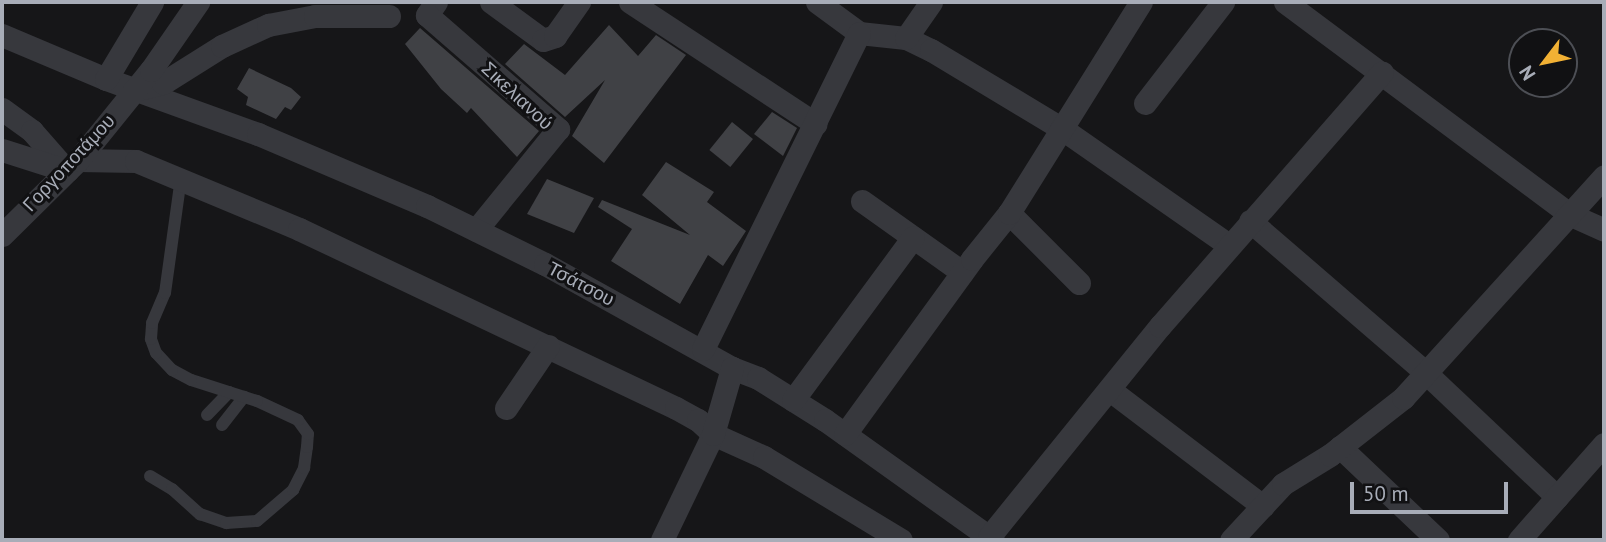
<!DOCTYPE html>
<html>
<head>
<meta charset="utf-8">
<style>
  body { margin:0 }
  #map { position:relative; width:1606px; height:542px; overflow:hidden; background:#161618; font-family:"PT Sans",sans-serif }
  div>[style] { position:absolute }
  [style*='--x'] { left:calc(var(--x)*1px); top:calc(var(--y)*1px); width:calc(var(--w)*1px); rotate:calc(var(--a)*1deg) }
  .building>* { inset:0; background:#404145; transform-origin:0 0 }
  .lane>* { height:12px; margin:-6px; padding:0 6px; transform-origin:6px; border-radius:6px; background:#37383d }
  .street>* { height:23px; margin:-11.5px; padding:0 11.5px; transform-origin:11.5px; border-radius:11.5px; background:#37383d }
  span { translate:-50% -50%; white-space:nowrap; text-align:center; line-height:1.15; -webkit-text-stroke:6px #111113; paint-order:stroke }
  .street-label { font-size:19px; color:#a8adb8 }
  .frame { position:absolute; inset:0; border:4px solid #a8adb8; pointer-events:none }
  .north { position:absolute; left:1508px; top:28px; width:70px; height:70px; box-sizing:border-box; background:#111113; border:2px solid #4d4f55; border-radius:50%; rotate:238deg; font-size:19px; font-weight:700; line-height:28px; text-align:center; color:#a8adb8 }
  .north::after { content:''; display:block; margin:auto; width:24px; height:32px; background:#f2b134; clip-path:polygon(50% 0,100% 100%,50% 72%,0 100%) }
  .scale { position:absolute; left:1350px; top:482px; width:158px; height:32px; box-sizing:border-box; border:4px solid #a8adb8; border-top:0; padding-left:9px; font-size:21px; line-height:24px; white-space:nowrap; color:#a8adb8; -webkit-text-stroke:5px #111113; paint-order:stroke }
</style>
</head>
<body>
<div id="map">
  <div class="building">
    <i style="clip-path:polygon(609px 25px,638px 56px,656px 35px,686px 55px,604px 163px,572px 136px,605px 80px,565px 117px,505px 64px,524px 44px,565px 75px)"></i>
    <i style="clip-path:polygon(420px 28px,539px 131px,517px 157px,471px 108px,467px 113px,441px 89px,405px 44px)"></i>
    <i style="clip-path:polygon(249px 68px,291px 88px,301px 97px,291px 110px,285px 107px,276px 119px,246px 105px,248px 97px,237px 89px)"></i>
    <i style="clip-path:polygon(772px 112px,797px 128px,783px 156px,754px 134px)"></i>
    <i style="left:732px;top:122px;width:27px;height:36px;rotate:39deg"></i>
    <i style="clip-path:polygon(666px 162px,714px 192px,707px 202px,746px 231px,723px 266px,708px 255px,680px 304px,611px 261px,632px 229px,598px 207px,602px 200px,690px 235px,642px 195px)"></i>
    <i style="clip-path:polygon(547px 179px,594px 198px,574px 233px,527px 214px)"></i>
  </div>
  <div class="lane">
    <i style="--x:207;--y:415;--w:32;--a:-46"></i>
    <i style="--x:222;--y:425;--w:36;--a:-52"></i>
    <i style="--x:150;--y:476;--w:26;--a:31"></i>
    <i style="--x:172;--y:489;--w:38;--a:42"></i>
    <i style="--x:200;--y:514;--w:28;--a:19"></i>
    <i style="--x:226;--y:523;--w:31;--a:-4"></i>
    <i style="--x:257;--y:521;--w:48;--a:-40.7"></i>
    <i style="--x:293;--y:490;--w:25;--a:-63"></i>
    <i style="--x:304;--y:468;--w:21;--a:-82"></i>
    <i style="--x:307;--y:447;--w:13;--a:-86"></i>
    <i style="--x:308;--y:434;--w:17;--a:-126"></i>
    <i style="--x:298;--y:420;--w:45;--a:-155.1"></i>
    <i style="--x:257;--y:401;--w:69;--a:-162.3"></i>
    <i style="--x:191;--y:380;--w:21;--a:-152"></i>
    <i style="--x:172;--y:370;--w:23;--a:-133"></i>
    <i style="--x:156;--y:353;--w:15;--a:-110"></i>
    <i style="--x:151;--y:339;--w:16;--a:-86"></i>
    <i style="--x:152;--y:323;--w:33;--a:-67"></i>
    <i style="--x:165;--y:293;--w:116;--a:-82.1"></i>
  </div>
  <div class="street">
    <i style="--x:436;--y:2;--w:16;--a:125"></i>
    <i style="--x:427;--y:15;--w:174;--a:41"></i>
    <i style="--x:558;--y:129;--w:130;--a:129.1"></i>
    <i style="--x:491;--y:2;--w:64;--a:36.2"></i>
    <i style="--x:543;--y:40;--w:13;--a:-18"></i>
    <i style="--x:555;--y:36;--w:42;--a:-54.8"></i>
    <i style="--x:630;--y:2;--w:222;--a:33.3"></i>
    <i style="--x:817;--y:2;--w:52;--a:36.4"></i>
    <i style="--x:859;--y:33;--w:47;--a:6.1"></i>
    <i style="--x:906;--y:38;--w:28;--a:26"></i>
    <i style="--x:931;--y:50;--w:152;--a:31"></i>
    <i style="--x:1061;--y:128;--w:205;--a:34.9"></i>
    <i style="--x:1285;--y:2;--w:357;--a:36.7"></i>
    <i style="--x:1571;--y:215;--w:36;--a:24"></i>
    <i style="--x:2;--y:35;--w:113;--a:22.9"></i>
    <i style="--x:106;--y:79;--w:162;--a:19.9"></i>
    <i style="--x:258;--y:134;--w:184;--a:23.1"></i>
    <i style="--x:427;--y:206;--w:131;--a:26.2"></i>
    <i style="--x:545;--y:264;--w:214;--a:29.1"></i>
    <i style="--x:732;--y:368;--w:28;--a:21"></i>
    <i style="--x:758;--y:378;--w:79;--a:32.1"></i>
    <i style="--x:825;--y:420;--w:206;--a:35.5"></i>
    <i style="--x:906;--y:38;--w:44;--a:-55.2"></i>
    <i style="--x:106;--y:79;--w:90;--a:-59.1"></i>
    <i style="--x:134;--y:90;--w:30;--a:-14"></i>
    <i style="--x:163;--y:83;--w:70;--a:-32.1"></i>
    <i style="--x:222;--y:46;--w:51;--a:-24.5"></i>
    <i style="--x:268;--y:25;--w:48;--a:-10.8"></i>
    <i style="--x:315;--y:16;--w:74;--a:0"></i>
    <i style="--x:1145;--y:103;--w:128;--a:-52.3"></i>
    <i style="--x:2;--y:109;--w:37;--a:36"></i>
    <i style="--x:32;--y:131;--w:53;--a:48.8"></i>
    <i style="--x:2;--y:150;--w:66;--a:17.6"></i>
    <i style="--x:78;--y:160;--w:58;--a:1"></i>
    <i style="--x:136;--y:161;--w:177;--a:22.6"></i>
    <i style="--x:299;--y:229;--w:417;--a:25.4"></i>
    <i style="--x:676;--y:408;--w:25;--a:29"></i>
    <i style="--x:698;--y:420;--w:21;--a:43"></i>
    <i style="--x:713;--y:434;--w:56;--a:24.3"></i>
    <i style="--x:764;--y:457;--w:160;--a:31.2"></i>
    <i style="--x:862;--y:201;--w:123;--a:35.4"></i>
    <i style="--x:1009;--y:213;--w:99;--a:45"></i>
    <i style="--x:1250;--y:221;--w:234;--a:40.8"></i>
    <i style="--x:1427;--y:374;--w:179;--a:43.4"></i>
    <i style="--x:2;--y:235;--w:107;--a:-44.6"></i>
    <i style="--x:78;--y:160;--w:116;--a:-51"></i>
    <i style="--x:151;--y:70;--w:83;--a:-55.3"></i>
    <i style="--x:703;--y:349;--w:352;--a:-63.7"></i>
    <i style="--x:1110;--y:390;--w:192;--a:37.2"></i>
    <i style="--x:793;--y:400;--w:202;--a:-53.6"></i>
    <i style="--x:506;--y:408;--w:75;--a:-55.9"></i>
    <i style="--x:845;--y:434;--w:216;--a:-54"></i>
    <i style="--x:972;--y:259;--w:59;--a:-51.2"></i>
    <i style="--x:1009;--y:213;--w:249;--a:-58"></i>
    <i style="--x:1340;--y:447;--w:135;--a:43.5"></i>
    <i style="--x:989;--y:537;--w:272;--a:-51"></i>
    <i style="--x:1160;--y:326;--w:337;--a:-48.8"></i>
    <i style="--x:662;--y:540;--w:118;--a:-64.3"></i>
    <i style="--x:713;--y:434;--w:69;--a:-73.9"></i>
    <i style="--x:1231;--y:540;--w:76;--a:-47.1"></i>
    <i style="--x:1283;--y:484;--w:55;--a:-31.7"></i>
    <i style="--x:1330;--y:455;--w:93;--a:-38"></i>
    <i style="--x:1403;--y:398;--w:299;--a:-47.8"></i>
    <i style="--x:1519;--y:540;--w:128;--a:-48.5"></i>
  </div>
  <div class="street-label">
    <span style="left:517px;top:96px;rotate:43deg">Σικελιανού</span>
    <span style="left:69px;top:163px;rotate:-47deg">Γοργοποτάμου</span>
    <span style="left:581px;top:284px;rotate:28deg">Τσάτσου</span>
  </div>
  <div class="frame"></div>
  <div class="north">N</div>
  <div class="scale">50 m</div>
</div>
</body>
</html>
